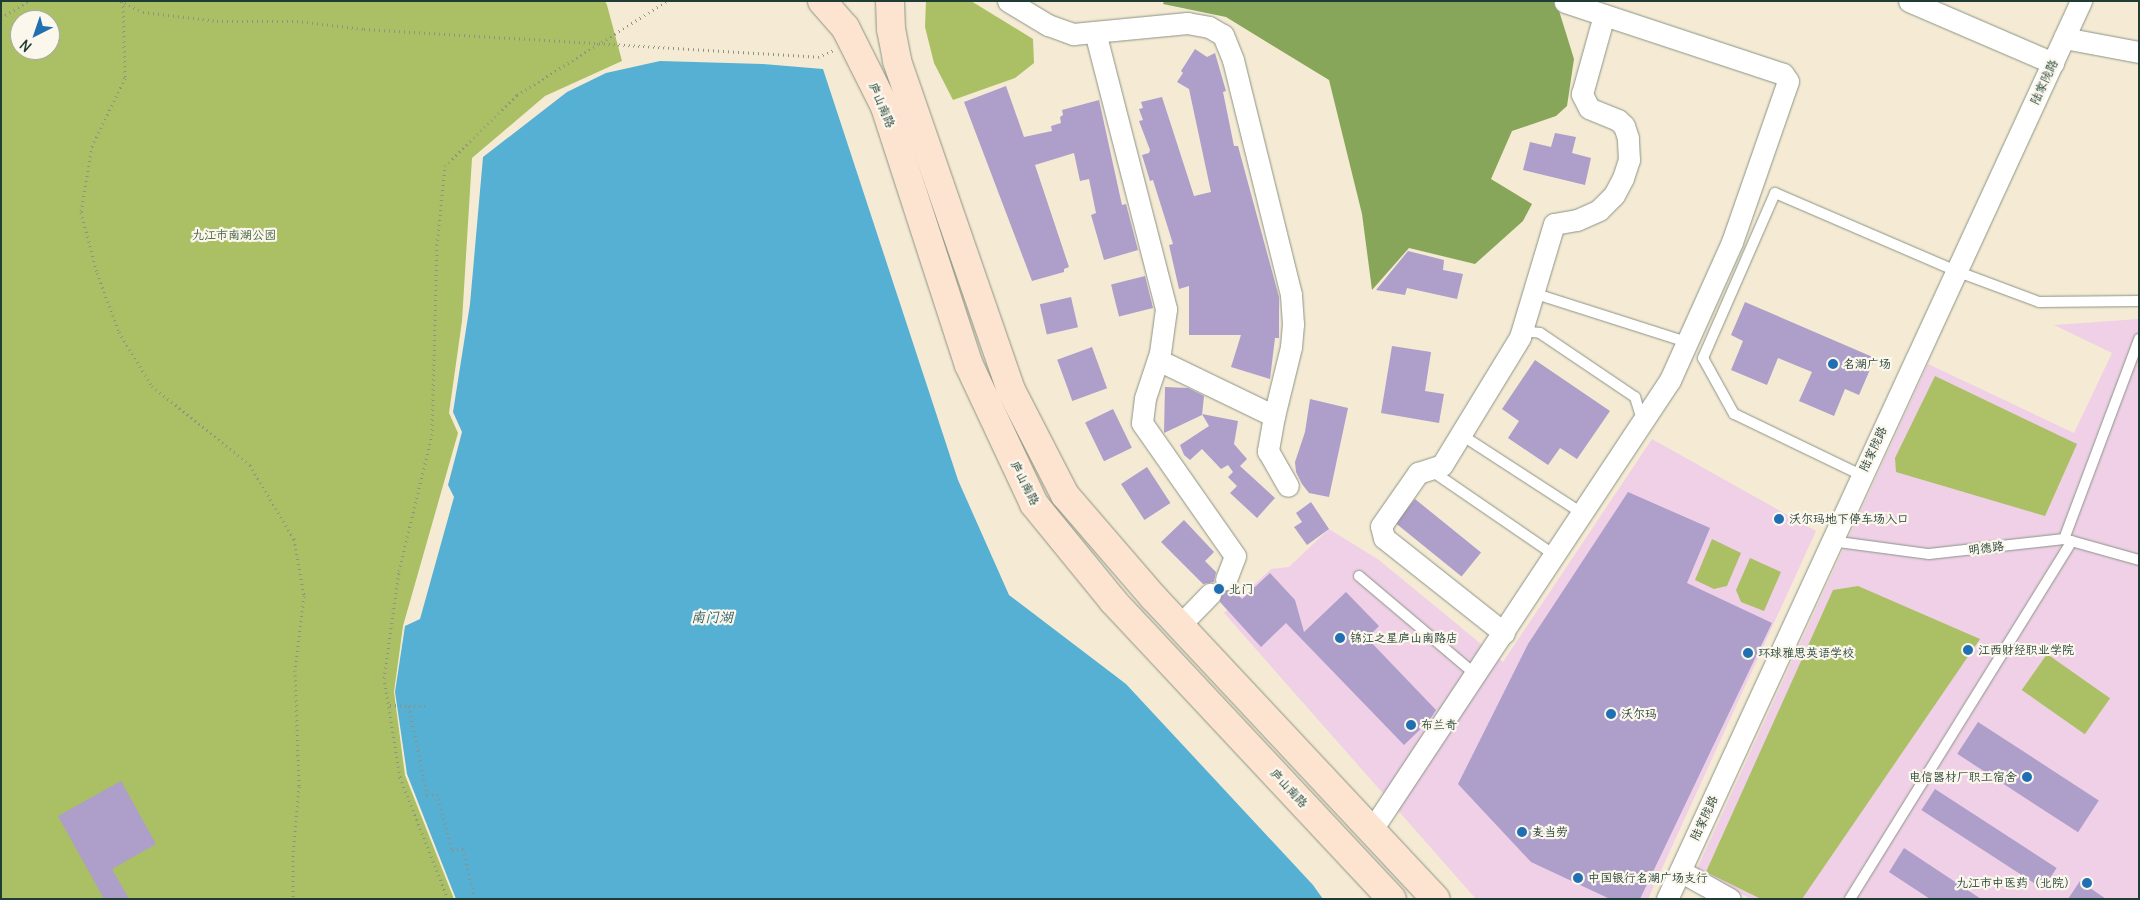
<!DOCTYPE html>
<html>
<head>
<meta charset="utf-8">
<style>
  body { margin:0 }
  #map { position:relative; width:2140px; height:900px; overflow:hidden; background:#f5ebd5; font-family:Delius,"LXGW WenKai TC",sans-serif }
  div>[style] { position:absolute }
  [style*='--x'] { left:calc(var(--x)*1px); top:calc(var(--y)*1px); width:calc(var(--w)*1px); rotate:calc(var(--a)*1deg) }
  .built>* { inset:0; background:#efd0e7 }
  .green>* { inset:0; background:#abbf64; transform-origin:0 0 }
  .forest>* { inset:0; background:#88a65a }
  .water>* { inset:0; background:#55b0d3 }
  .building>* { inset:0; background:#ad9eca; transform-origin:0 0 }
  .path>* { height:3px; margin-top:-1.5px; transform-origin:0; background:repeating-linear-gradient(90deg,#8a9484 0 1px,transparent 0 5px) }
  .roads { filter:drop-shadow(0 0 1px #8a9484) drop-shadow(0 0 1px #8a9484) }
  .service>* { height:10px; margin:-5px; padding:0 5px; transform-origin:5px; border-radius:5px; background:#fff }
  .minor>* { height:21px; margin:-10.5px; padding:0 10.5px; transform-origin:10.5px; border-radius:10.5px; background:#fff }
  .secondary>* { height:28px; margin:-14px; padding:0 14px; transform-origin:14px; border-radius:14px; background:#fde4d0 }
  .dots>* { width:14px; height:14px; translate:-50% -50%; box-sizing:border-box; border:2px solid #fbf7ec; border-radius:50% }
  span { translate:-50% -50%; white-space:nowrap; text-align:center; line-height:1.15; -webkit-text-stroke:4.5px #fbf7ec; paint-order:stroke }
  .street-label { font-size:12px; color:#1f3d34 }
  .park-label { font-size:12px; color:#425e40 }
  .poi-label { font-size:12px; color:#1f3d34 }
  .left { translate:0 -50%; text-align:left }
  .right { translate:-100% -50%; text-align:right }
  .water-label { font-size:14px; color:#2f6064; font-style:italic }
  .frame { position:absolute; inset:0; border:2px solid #1f3d34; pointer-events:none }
  .north { position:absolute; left:10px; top:10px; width:50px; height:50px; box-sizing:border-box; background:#fbf7ec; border:1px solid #a3ada2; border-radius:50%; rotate:221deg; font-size:14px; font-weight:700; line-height:20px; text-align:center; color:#1f3d34 }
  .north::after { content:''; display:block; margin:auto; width:18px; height:22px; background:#1f6fb2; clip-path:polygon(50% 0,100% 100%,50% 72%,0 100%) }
</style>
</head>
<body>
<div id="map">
  <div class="built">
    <i style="clip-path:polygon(2139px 319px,2139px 899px,1751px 899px,1696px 871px,1928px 364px,2074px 433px,2112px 353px,2054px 325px)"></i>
    <i style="clip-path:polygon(1652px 439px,1816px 531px,1648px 899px,1476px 899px,1224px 613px,1271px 569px,1289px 567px,1329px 529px,1379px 560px,1503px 662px)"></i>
  </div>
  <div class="green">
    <i style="clip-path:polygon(evenodd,1px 1px,605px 1px,607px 5px,622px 61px,545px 96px,472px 158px,462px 321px,449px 413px,458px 433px,403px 626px,394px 692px,405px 775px,454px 899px,1px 899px,1px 1px,20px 20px,50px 20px,50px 50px,20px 50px,20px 20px)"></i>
    <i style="clip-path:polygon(926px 1px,971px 1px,1033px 39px,1034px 63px,1015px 78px,953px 100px,934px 63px,925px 27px)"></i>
    <i style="clip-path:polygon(1935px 376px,2077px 444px,2045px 516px,1896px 472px,1895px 458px)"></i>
    <i style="clip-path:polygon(1712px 539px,1741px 553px,1727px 586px,1714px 589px,1695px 580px)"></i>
    <i style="clip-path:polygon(1750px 558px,1781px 572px,1764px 611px,1741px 602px,1736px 590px)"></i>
    <i style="clip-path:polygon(1858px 586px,1980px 639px,1802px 899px,1761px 899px,1706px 872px,1833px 590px)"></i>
    <i style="left:2047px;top:654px;width:77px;height:44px;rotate:35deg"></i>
  </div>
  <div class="forest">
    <i style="clip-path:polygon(1164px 1px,1556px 1px,1574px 59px,1567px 106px,1556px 116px,1512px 131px,1491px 179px,1532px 204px,1523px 221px,1475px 264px,1409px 248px,1372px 290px,1362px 214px,1329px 80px,1226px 17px,1163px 4px)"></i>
  </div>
  <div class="water">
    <i style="clip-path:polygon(660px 61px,763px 64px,823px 69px,958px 480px,1009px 595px,1126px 684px,1313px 885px,1323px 899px,456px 899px,407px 774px,395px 692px,405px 626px,420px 619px,454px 497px,448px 485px,462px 432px,453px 412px,470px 304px,483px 157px,567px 92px,606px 73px)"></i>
  </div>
  <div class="building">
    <i style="clip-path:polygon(1195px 49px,1207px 57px,1215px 53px,1226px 91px,1223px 92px,1234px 146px,1238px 146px,1279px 297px,1279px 338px,1275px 338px,1270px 379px,1231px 367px,1241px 335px,1189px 335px,1189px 286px,1179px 289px,1169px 245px,1173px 244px,1153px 180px,1150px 181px,1142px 155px,1149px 153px,1150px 150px,1139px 121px,1143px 120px,1139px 109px,1143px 108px,1141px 102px,1162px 97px,1194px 196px,1211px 192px,1189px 89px,1177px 82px,1183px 73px,1181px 71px)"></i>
    <i style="clip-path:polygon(1006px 86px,1024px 137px,1052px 131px,1051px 126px,1061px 123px,1060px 117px,1063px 115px,1062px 110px,1099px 100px,1122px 205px,1126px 204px,1138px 250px,1104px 260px,1091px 215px,1096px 213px,1089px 179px,1080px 181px,1074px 153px,1035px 165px,1069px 267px,1064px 269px,1064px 272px,1032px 281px,964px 102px)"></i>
    <i style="clip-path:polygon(1555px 133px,1576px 137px,1572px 153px,1591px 158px,1585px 185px,1523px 170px,1530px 142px,1551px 147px)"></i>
    <i style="clip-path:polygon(1408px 251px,1444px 260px,1443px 270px,1463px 274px,1457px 299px,1407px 288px,1405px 295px,1376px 290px)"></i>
    <i style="left:1145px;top:276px;width:33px;height:35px;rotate:76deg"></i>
    <i style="left:1071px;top:297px;width:31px;height:32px;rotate:77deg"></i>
    <i style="clip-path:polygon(1745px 302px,1875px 358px,1859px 395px,1845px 389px,1834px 416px,1799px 401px,1812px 372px,1778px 358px,1767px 385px,1731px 370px,1743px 341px,1731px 335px)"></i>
    <i style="clip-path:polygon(1392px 346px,1431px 352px,1425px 391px,1444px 394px,1439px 423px,1381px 413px)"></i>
    <i style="left:1092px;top:347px;width:44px;height:37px;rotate:70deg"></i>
    <i style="clip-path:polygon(1535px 360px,1610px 411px,1577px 459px,1560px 448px,1548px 465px,1508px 438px,1519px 421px,1502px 409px)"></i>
    <i style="clip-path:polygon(1165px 387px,1188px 388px,1204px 396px,1202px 415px,1164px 433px)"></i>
    <i style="clip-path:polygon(1310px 399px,1348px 408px,1329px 497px,1309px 493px,1302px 484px,1296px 472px,1295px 462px,1305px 432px)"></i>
    <i style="left:1113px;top:409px;width:43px;height:31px;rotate:64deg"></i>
    <i style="clip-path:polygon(1202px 414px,1238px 421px,1234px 444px,1247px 459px,1240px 466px,1275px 498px,1257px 518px,1230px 493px,1237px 486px,1228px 477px,1233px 472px,1228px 465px,1221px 469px,1202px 449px,1190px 460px,1184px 455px,1180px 445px,1209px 426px)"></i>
    <i style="left:1147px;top:467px;width:43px;height:31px;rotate:57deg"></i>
    <i style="clip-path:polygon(1628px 492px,1710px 528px,1687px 583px,1772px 623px,1640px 899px,1610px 899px,1531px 862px,1458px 784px,1528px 644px)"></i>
    <i style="left:1415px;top:499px;width:85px;height:31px;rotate:39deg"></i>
    <i style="clip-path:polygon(1311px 502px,1329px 529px,1307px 545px,1294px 527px,1302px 522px,1296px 513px)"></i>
    <i style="clip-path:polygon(1184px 520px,1214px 552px,1205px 561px,1216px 572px,1214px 582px,1203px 584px,1161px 542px)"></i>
    <i style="clip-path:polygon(1270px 573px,1295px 600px,1304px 632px,1346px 592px,1379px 626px,1367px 638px,1436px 710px,1429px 721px,1404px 745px,1286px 623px,1261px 647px,1220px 602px,1222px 591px,1233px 589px,1242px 599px)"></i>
    <i style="left:1978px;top:722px;width:144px;height:38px;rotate:33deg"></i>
    <i style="clip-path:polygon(121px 781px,156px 844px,112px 869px,129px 899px,104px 899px,58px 816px)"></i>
    <i style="left:1935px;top:789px;width:145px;height:25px;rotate:33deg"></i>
    <i style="clip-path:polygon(1904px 848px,1981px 899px,1930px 899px,1889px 872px)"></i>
    <i style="clip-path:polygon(2080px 881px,2106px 899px,2068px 899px)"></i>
  </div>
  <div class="path">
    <i style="--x:120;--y:1;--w:25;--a:26"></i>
    <i style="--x:143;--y:12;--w:75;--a:6.9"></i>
    <i style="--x:217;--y:21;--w:80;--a:0"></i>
    <i style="--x:297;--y:21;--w:67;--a:6.8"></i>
    <i style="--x:364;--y:29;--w:455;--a:3.5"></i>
    <i style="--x:818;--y:57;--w:17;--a:-24"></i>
    <i style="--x:123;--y:1;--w:77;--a:88.5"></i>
    <i style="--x:125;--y:78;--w:76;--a:115.9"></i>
    <i style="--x:92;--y:146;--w:67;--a:99.5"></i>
    <i style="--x:81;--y:212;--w:63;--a:75.3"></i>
    <i style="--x:97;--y:273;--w:63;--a:69.6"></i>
    <i style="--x:119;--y:332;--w:63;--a:58.6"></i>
    <i style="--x:152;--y:386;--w:126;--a:38.9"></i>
    <i style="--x:250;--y:465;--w:86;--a:59.3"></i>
    <i style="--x:294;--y:539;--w:58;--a:80"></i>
    <i style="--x:304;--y:596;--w:75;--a:96.9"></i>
    <i style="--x:295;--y:670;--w:116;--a:88"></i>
    <i style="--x:299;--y:786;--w:69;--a:95"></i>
    <i style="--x:293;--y:855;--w:44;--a:90"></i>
    <i style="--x:1;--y:18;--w:32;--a:-32"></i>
    <i style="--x:390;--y:705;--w:19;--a:3"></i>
    <i style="--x:409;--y:706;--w:91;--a:78.6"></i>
    <i style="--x:427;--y:795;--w:10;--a:-6"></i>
    <i style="--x:437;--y:794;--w:58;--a:75"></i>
    <i style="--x:452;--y:850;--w:11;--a:-5"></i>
    <i style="--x:463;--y:849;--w:51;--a:76.5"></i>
    <i style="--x:409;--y:706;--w:16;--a:0"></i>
    <i style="--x:448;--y:899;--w:131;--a:-111.5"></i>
    <i style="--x:400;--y:777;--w:100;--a:-99.2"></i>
    <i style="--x:384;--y:678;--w:108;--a:-82"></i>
    <i style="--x:399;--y:571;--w:140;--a:-76.4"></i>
    <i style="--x:432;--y:435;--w:190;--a:-88.5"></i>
    <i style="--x:437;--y:245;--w:79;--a:-84.2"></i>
    <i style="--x:445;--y:166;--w:101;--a:-44.6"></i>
    <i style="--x:517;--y:95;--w:177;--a:-32.1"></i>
  </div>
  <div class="roads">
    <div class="service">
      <i style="--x:1533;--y:293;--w:162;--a:17.7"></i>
      <i style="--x:1522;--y:331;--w:18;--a:6"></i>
      <i style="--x:1540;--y:333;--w:115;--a:34"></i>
      <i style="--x:1635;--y:397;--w:24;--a:73"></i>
      <i style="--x:1460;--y:434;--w:147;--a:33"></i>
      <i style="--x:1429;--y:469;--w:154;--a:34.4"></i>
      <i style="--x:1861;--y:475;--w:141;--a:-154.3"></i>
      <i style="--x:1734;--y:414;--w:64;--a:-119"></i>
      <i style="--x:1703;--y:358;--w:180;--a:-66.4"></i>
      <i style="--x:1775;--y:193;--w:197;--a:23.3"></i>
      <i style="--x:1956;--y:271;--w:89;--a:20.5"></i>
      <i style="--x:2039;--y:302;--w:100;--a:-0.6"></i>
      <i style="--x:2064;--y:539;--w:214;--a:-69.4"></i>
      <i style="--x:1831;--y:541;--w:99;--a:7.6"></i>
      <i style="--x:1929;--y:554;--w:136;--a:-6.3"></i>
      <i style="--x:2064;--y:539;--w:78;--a:15.6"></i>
      <i style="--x:1359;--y:576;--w:153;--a:40.2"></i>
      <i style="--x:1850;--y:899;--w:421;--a:-58.2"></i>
    </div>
    <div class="minor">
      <i style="--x:1008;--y:1;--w:47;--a:31"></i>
      <i style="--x:1048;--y:25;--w:27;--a:20"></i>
      <i style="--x:1073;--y:34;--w:115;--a:-5.5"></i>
      <i style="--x:1187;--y:23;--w:22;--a:10"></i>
      <i style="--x:1209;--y:27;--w:16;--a:30"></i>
      <i style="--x:1223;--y:35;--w:27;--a:68"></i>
      <i style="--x:1233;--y:60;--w:242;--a:76.1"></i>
      <i style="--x:1291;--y:295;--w:29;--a:86"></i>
      <i style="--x:1293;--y:324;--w:23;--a:95"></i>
      <i style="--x:1291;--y:347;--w:71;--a:103.8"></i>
      <i style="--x:1274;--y:416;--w:129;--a:-154.2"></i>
      <i style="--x:1909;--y:1;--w:157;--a:23.3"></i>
      <i style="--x:1095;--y:32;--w:286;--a:75.6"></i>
      <i style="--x:1166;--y:309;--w:44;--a:97.8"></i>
      <i style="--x:1160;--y:353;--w:47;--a:108.4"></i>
      <i style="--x:1145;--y:398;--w:25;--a:97"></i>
      <i style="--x:1142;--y:423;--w:162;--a:55"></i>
      <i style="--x:1235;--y:556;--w:25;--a:111"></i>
      <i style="--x:2064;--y:38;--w:76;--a:10.6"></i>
      <i style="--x:1274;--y:416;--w:36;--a:100"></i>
      <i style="--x:1268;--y:451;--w:40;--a:60.3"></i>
      <i style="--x:1179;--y:626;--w:45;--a:-45.9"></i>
      <i style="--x:1504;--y:633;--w:153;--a:-141.6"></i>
      <i style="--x:1384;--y:538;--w:12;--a:-104"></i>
      <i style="--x:1381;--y:526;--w:65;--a:-55.1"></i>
      <i style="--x:1418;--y:473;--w:25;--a:-18"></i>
      <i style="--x:1442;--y:465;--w:150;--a:-58.6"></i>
      <i style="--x:1520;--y:337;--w:118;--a:-73.3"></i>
      <i style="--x:1554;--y:224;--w:23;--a:-10"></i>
      <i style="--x:1577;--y:220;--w:24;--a:-24"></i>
      <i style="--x:1599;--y:210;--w:21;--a:-45"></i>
      <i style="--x:1614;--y:195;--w:19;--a:-62"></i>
      <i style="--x:1623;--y:178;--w:19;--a:-72"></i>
      <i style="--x:1629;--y:160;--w:22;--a:-93"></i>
      <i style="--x:1628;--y:138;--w:13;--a:-108"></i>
      <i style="--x:1624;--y:126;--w:8;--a:-135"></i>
      <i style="--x:1618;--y:120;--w:31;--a:-158"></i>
      <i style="--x:1589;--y:108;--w:16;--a:-117"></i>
      <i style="--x:1582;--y:94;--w:82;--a:-74.4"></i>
      <i style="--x:1371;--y:831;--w:541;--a:-56.46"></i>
      <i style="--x:1670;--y:380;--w:151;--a:-65.8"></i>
      <i style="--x:1732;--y:242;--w:170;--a:-70.8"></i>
      <i style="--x:1788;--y:81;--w:9;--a:-126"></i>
      <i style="--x:1783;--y:74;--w:230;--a:-161.7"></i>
      <i style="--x:1680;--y:871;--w:57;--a:29.2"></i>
      <i style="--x:1667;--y:899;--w:989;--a:-65.25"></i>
    </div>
    <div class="secondary">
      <i style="--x:822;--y:1;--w:35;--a:49"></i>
      <i style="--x:845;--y:27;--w:89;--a:63.4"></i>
      <i style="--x:885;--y:107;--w:271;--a:72"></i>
      <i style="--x:969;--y:365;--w:153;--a:64.9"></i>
      <i style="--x:1034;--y:504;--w:125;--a:50.8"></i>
      <i style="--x:1113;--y:601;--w:408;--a:46.9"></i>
      <i style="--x:890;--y:1;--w:28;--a:88"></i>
      <i style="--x:891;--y:29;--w:33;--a:79"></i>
      <i style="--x:897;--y:61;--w:346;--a:70.9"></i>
      <i style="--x:1010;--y:388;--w:120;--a:62.8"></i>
      <i style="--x:1065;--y:495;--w:136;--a:49.2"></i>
      <i style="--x:1154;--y:598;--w:412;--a:46.9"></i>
    </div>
  </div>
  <div class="dots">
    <i style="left:1833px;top:364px;background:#1f6fb2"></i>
    <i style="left:1779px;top:519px;background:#1f6fb2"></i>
    <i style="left:1219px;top:589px;background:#1f6fb2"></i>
    <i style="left:1340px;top:638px;background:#1f6fb2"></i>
    <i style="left:1968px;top:650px;background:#1f6fb2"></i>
    <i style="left:1748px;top:653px;background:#1f6fb2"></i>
    <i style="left:1611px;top:714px;background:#1f6fb2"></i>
    <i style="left:1411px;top:725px;background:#1f6fb2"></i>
    <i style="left:2027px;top:777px;background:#1f6fb2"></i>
    <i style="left:1522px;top:832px;background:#1f6fb2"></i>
    <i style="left:1578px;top:878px;background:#1f6fb2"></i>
    <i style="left:2087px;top:883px;background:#1f6fb2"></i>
  </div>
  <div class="street-label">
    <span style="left:2044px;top:82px;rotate:-65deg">陆家陇路</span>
    <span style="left:882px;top:105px;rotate:67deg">庐山南路</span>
    <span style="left:1873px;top:449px;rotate:-65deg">陆家陇路</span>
    <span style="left:1025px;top:483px;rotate:63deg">庐山南路</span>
    <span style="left:1986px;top:548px;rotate:-7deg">明德路</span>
    <span style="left:1289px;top:788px;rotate:47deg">庐山南路</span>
    <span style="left:1704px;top:818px;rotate:-65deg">陆家陇路</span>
  </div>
  <div class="park-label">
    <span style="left:234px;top:235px">九江市南湖公园</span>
  </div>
  <div class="poi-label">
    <span class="left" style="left:1843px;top:364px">名湖广场</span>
    <span class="left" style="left:1789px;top:519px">沃尔玛地下停车场入口</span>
    <span class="left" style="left:1229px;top:589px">北门</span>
    <span class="left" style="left:1350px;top:638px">锦江之星庐山南路店</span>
    <span class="left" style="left:1978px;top:650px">江西财经职业学院</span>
    <span class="left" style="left:1758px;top:653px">环球雅思英语学校</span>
    <span class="left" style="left:1621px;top:714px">沃尔玛</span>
    <span class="left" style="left:1421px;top:725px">布兰奇</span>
    <span class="right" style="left:2017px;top:777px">电信器材厂职工宿舍</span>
    <span class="left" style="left:1532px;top:832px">麦当劳</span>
    <span class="left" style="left:1588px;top:878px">中国银行名湖广场支行</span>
    <span class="right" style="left:2076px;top:883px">九江市中医药（北院）</span>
  </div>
  <div class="water-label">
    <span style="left:712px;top:617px">南门湖</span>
  </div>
  <div class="frame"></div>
  <div class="north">N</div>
</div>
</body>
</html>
